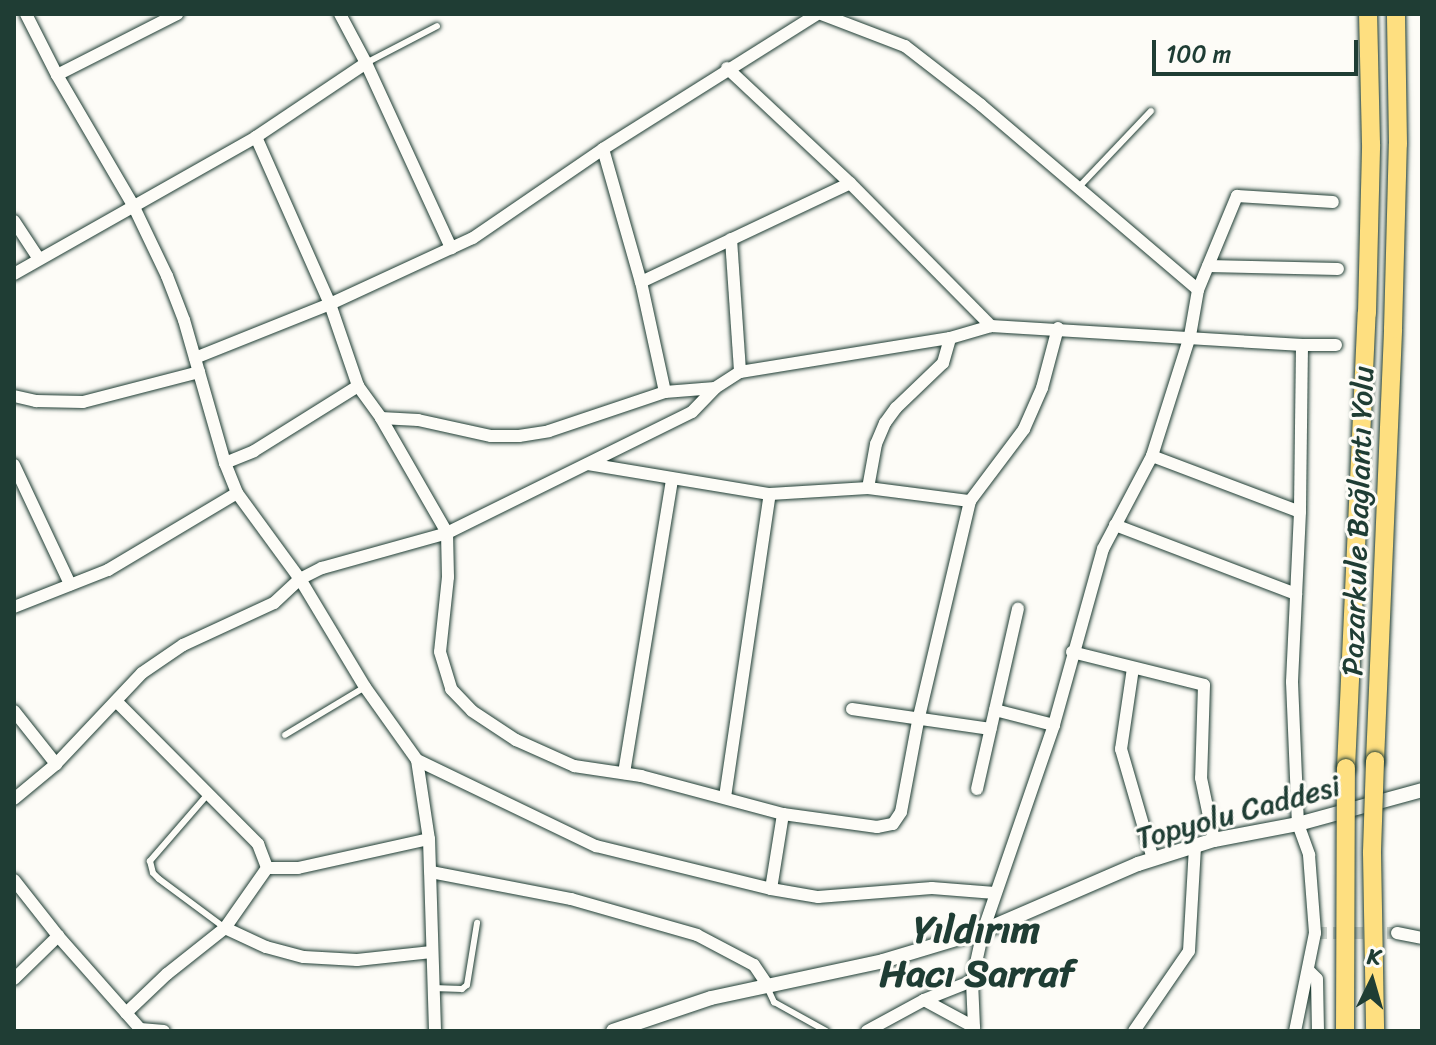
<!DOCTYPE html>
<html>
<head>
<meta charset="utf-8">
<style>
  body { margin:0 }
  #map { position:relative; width:1436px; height:1045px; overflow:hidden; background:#fdfcf7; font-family:Sriracha,sans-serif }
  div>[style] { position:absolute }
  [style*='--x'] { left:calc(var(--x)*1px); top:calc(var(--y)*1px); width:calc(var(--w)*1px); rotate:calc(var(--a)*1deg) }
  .minor-tunnel>* { height:12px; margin-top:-6px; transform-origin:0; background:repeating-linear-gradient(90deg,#d1d6d0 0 12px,transparent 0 18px) }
  .roads { filter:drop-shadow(0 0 2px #1f3d34) drop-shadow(0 0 2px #1f3d34) }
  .service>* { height:6px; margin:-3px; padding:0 3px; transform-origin:3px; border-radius:3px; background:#fdfcf7 }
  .minor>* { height:12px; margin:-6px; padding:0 6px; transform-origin:6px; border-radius:6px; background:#fdfcf7 }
  .tertiary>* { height:14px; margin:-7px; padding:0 7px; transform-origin:7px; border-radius:7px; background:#fdfcf7 }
  .primary>* { height:18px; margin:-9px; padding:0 9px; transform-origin:9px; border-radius:9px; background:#fedf80 }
  .bridges { filter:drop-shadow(0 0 2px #1f3d34) drop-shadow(0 0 2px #1f3d34) }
  .primary-bridge>* { height:18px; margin:-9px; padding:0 9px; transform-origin:9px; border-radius:9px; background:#fedf80 }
  span { translate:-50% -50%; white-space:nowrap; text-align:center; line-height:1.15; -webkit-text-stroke:6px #fdfcf7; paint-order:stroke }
  .street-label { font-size:30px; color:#1f3d34 }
  .district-label { font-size:38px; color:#1f3d34; font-weight:700 }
  .frame { position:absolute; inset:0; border:16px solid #1f3d34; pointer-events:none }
  .north { position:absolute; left:1332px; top:941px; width:80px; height:80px; -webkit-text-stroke:6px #fdfcf7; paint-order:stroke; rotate:5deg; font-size:22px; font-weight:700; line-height:32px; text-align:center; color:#1f3d34 }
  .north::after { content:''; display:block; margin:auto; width:28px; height:36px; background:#1f3d34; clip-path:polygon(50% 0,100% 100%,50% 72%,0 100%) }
  .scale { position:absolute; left:1152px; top:40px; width:206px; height:36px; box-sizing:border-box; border:4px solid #1f3d34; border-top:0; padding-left:10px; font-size:24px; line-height:28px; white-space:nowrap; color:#1f3d34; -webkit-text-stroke:6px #fdfcf7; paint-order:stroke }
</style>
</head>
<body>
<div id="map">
  <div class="minor-tunnel">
    <i style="--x:1315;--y:933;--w:82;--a:0"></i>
  </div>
  <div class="roads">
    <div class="service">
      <i style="--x:366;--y:63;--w:80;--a:-27.5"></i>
      <i style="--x:1078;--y:188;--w:106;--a:-46.5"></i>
      <i style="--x:285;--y:735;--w:93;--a:-31"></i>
      <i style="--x:208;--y:794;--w:89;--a:130.9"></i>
      <i style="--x:150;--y:861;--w:12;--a:76"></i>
      <i style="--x:153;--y:873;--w:8;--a:45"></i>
      <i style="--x:159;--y:879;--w:82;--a:36.6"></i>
      <i style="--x:767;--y:987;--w:17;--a:65"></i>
      <i style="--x:774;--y:1002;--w:60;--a:29.1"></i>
      <i style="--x:433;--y:988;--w:29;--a:2"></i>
      <i style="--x:462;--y:989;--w:6;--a:-39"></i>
      <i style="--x:467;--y:985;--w:63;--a:-80.8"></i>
    </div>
    <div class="minor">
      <i style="--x:26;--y:14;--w:68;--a:63.1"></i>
      <i style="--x:57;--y:75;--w:151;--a:59.7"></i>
      <i style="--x:133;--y:205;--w:79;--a:64.4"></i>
      <i style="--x:167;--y:276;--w:47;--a:68.9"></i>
      <i style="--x:184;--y:320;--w:149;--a:74"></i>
      <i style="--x:225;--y:463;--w:32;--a:68"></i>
      <i style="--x:237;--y:493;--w:107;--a:53.8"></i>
      <i style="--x:300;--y:579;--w:126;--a:59"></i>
      <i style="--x:365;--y:687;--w:90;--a:54.5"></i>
      <i style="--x:417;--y:760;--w:199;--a:25.7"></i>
      <i style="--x:596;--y:846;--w:180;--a:13.8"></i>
      <i style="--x:771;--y:889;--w:48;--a:9.7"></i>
      <i style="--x:818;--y:897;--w:114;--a:-4.5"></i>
      <i style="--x:932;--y:888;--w:63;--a:4.5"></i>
      <i style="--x:340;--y:14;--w:55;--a:62"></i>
      <i style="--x:821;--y:14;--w:90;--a:20.9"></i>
      <i style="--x:905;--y:46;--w:96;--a:37.8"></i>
      <i style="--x:981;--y:105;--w:285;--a:40.4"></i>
      <i style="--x:1198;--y:290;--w:47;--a:99.9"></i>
      <i style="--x:1190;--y:336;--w:126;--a:107.6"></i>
      <i style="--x:1152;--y:456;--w:105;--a:117.8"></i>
      <i style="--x:1103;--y:549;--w:183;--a:105.6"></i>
      <i style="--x:1054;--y:725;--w:218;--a:109"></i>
      <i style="--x:983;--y:931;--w:51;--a:102.4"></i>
      <i style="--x:972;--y:981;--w:52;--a:158.4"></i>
      <i style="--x:924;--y:1000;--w:65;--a:151.5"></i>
      <i style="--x:727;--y:68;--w:168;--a:43.1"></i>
      <i style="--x:850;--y:183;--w:201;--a:45.4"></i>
      <i style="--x:57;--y:75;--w:135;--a:-26.9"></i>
      <i style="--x:256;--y:137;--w:183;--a:66.1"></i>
      <i style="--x:330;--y:304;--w:87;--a:71.1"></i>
      <i style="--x:358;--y:386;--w:39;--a:54"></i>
      <i style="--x:381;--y:418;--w:133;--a:60.1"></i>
      <i style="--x:447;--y:533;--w:44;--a:88.7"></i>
      <i style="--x:448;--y:577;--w:75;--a:96.1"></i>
      <i style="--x:440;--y:652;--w:39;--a:73"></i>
      <i style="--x:451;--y:689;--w:30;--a:46"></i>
      <i style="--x:472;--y:711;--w:53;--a:33.4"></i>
      <i style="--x:516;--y:740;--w:64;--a:24.1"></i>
      <i style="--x:574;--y:766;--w:68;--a:8.5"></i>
      <i style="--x:641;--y:776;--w:147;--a:15"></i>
      <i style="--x:783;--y:814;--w:95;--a:7.9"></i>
      <i style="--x:877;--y:827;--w:16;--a:-11"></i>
      <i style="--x:893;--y:824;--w:14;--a:-56"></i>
      <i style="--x:901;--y:812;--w:93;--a:-79.4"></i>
      <i style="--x:918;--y:721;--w:226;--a:-76.7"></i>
      <i style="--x:970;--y:501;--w:90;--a:-53.1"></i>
      <i style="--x:1024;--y:429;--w:45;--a:-66.3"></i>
      <i style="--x:1042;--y:388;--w:62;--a:-75.1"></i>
      <i style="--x:603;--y:149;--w:138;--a:74.1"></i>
      <i style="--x:14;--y:221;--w:45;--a:56.7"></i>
      <i style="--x:731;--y:239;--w:133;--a:86.1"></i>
      <i style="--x:1208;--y:266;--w:130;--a:1.3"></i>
      <i style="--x:14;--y:274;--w:278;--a:-29.5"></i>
      <i style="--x:256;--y:137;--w:133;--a:-33.9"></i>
      <i style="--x:366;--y:63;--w:204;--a:65.3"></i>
      <i style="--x:1198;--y:290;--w:102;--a:-67.5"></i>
      <i style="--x:1237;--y:196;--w:96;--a:3.6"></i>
      <i style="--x:1302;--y:345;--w:34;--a:0"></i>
      <i style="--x:195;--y:358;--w:145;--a:-21.8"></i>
      <i style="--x:330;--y:304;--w:157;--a:-24.8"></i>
      <i style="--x:473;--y:238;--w:158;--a:-34.4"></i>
      <i style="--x:603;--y:149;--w:253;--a:-32.2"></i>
      <i style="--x:665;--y:392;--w:113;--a:-102.3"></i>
      <i style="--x:641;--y:282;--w:231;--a:-25.3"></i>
      <i style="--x:14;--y:396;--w:23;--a:13"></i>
      <i style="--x:36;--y:401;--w:47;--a:1.2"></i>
      <i style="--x:83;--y:402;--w:120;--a:-14.5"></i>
      <i style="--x:381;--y:418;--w:37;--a:3"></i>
      <i style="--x:418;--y:420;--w:75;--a:12.4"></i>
      <i style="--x:491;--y:436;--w:28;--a:0"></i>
      <i style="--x:519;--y:436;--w:30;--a:-9"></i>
      <i style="--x:549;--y:431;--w:122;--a:-18.6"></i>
      <i style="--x:665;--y:392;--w:50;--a:-4.6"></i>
      <i style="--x:1152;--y:456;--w:158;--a:20.7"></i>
      <i style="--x:225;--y:463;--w:31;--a:-22"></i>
      <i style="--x:254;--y:451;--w:123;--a:-32"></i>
      <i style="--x:588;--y:464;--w:184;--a:9.4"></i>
      <i style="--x:770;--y:494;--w:98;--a:-3.5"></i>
      <i style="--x:868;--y:488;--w:103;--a:7.3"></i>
      <i style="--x:14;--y:465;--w:132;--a:64.8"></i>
      <i style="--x:868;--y:488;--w:45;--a:-79.7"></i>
      <i style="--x:876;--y:444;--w:23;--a:-67"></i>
      <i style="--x:885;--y:423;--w:19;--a:-54"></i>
      <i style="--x:896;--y:408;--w:65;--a:-43.8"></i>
      <i style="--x:943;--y:363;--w:26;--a:-74"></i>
      <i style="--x:1115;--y:525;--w:194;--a:20.9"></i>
      <i style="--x:14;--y:607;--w:101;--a:-21.5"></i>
      <i style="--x:108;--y:570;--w:150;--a:-30.8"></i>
      <i style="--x:1072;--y:652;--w:136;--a:14"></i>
      <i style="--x:1204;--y:685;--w:93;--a:91.8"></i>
      <i style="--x:1201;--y:778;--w:63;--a:78.2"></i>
      <i style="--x:1133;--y:668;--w:82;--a:98.4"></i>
      <i style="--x:1121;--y:749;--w:115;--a:73.8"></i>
      <i style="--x:116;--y:701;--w:202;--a:45.2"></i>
      <i style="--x:258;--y:844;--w:26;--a:69"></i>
      <i style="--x:852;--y:709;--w:140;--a:8.2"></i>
      <i style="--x:995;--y:710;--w:61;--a:14.3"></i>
      <i style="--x:14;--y:711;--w:68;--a:51.6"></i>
      <i style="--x:417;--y:760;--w:80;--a:81.4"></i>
      <i style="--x:429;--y:839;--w:192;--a:88.2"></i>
      <i style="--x:624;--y:773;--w:297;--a:-80.7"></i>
      <i style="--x:977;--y:789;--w:185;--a:-77.2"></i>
      <i style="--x:725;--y:797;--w:306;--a:-81.6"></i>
      <i style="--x:14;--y:799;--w:55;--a:-39.8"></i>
      <i style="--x:56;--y:764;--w:125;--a:-46.6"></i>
      <i style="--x:142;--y:673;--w:50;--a:-34.3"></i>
      <i style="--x:183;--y:645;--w:100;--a:-24.8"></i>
      <i style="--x:274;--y:603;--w:35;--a:-43"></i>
      <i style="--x:300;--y:579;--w:25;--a:-27"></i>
      <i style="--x:322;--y:568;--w:130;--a:-15.6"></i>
      <i style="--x:447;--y:533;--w:273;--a:-26.3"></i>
      <i style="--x:692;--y:412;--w:33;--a:-46"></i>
      <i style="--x:715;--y:388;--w:30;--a:-33"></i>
      <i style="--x:740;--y:372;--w:213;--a:-9.2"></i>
      <i style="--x:950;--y:338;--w:43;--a:-16.3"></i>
      <i style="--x:991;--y:326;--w:312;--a:3.5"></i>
      <i style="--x:1302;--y:345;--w:167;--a:90.7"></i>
      <i style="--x:1300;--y:512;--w:170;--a:92.7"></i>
      <i style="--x:1292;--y:682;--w:142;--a:87.6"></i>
      <i style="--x:1298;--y:824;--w:33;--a:70"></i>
      <i style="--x:1309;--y:855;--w:78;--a:85.6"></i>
      <i style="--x:1315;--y:933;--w:100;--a:101.5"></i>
      <i style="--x:431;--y:872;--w:143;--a:10.9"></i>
      <i style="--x:571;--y:899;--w:131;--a:15.9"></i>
      <i style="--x:697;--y:935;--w:64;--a:27.8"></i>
      <i style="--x:754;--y:965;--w:23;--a:56"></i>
      <i style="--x:14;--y:880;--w:71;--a:51.8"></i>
      <i style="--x:58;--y:936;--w:127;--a:48.5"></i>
      <i style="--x:771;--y:889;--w:76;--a:-80.9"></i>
      <i style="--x:225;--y:928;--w:45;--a:24.9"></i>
      <i style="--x:266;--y:947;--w:39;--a:15"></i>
      <i style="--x:304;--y:957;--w:53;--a:3.2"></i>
      <i style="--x:357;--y:960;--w:75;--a:-6.1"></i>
      <i style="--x:1397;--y:933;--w:25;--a:11"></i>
      <i style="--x:1309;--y:971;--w:11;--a:45"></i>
      <i style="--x:1317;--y:979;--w:52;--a:88.9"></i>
      <i style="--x:14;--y:979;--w:62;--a:-44.3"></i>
      <i style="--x:924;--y:1000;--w:57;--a:28.4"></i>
      <i style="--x:974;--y:1027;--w:46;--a:-92.5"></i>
      <i style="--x:126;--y:1013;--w:57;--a:-43.6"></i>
      <i style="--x:167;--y:974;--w:74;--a:-38.4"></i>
      <i style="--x:225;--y:928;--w:73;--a:-55"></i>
      <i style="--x:267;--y:868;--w:31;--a:0"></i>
      <i style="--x:298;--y:868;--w:134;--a:-12.5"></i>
      <i style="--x:140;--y:1029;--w:24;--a:5"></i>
      <i style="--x:1134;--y:1031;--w:97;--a:-55.5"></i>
      <i style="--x:1189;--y:951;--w:105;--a:-86.7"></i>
    </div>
    <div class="tertiary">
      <i style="--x:613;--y:1031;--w:103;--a:-18.6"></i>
      <i style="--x:711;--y:998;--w:176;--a:-12.1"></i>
      <i style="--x:883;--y:961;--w:104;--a:-16.7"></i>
      <i style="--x:983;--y:931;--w:169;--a:-23.4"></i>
      <i style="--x:1138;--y:864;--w:80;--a:-17.5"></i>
      <i style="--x:1214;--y:840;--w:86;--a:-10.8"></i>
      <i style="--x:1298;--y:824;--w:129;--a:-15.3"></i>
    </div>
    <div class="primary">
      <i style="--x:1375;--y:761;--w:432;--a:-87.6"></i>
      <i style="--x:1393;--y:329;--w:185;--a:-88.5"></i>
      <i style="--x:1398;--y:144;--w:130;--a:-90.9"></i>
      <i style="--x:1346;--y:768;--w:455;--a:-87.4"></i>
      <i style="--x:1367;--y:313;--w:169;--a:-88.6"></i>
      <i style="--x:1371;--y:144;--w:130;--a:-91.3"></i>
    </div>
  </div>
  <div class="bridges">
    <div class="primary-bridge">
      <i style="--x:1375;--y:761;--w:92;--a:91.9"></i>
      <i style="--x:1372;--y:853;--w:178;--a:89"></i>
      <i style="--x:1345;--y:1031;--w:263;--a:-89.8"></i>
    </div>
  </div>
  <div class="street-label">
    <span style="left:1358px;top:521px;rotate:-88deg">Pazarkule Bağlantı Yolu</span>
    <span style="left:1238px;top:812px;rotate:-15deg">Topyolu Caddesi</span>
  </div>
  <div class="district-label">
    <span style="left:977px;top:952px">Yıldırım<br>Hacı Sarraf</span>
  </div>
  <div class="frame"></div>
  <div class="north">K</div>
  <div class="scale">100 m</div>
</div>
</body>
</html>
